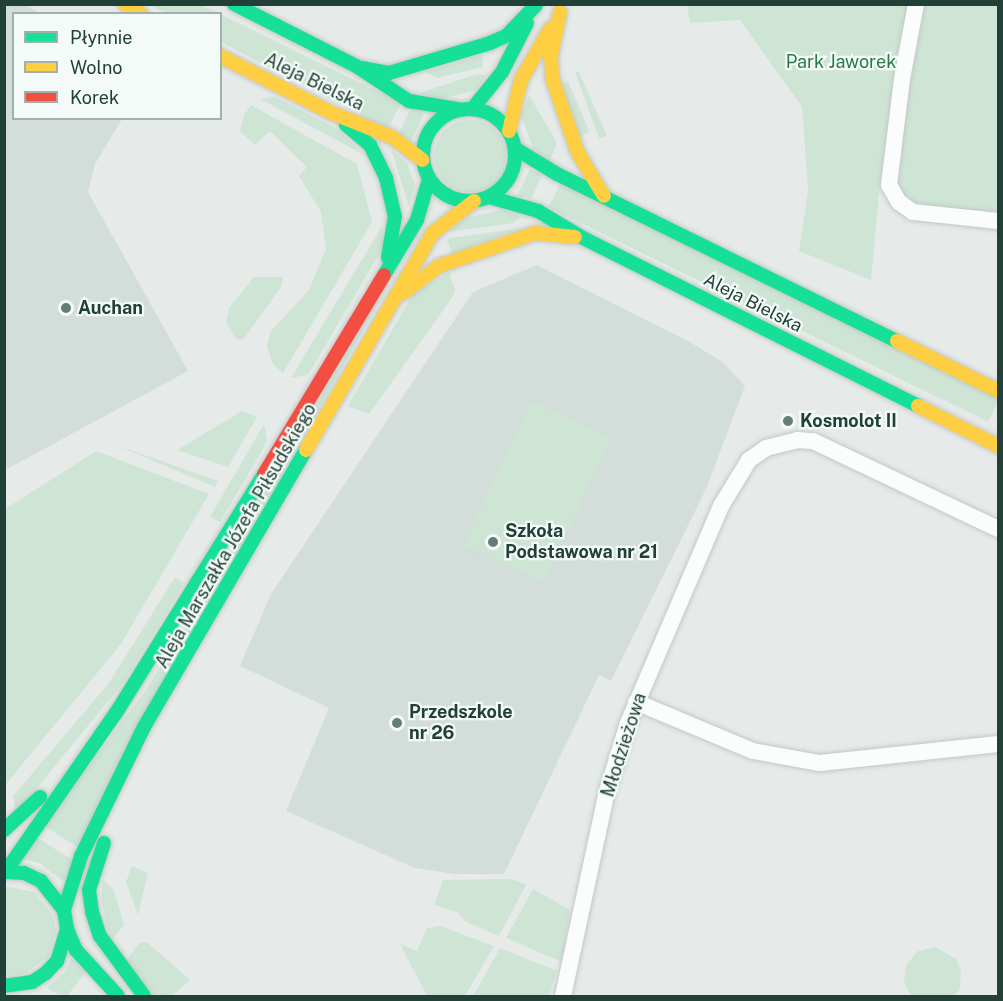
<!DOCTYPE html>
<html>
<head>
<meta charset="utf-8">
<style>
  body { margin:0 }
  #map { position:relative; width:1003px; height:1001px; overflow:hidden; background:#e6ebe9; font-family:"Public Sans",sans-serif }
  div>[style] { position:absolute }
  [style*='--x'] { left:calc(var(--x)*1px); top:calc(var(--y)*1px); width:calc(var(--w)*1px); rotate:calc(var(--a)*1deg) }
  .built>* { inset:0; background:#d3ddd9 }
  .green>* { inset:0; background:#cee5d5; transform-origin:0 0 }
  .round { border-radius:50% }
  .roads { filter:drop-shadow(0 0 2px #c3c8c6) drop-shadow(0 0 2px #c3c8c6) }
  .street>* { height:16px; margin:-8px; padding:0 8px; transform-origin:8px; border-radius:8px; background:#fbfcfc }
  .fast>* { height:14px; margin:-7px; padding:0 7px; transform-origin:7px; border-radius:7px; background:#16e098 }
  .fast>.ring { margin:-7px; padding:0; box-sizing:content-box; background:none; border:14px solid #16e098; border-radius:50% }
  .slow>* { height:14px; margin:-7px; padding:0 7px; transform-origin:7px; border-radius:7px; background:#ffcf43 }
  .jam>* { height:14px; margin:-7px; padding:0 7px; transform-origin:7px; border-radius:7px; background:#f24e42 }
  .dots>* { width:16px; height:16px; translate:-50% -50%; box-sizing:border-box; border:3px solid #f4faf7; border-radius:50% }
  span { translate:-50% -50%; white-space:nowrap; text-align:center; line-height:1.15; -webkit-text-stroke:4.5px #f4faf7; paint-order:stroke }
  .park-label { font-size:18px; color:#287a47 }
  .street-label { font-size:18px; color:#214038 }
  .poi-label { font-size:18px; color:#214038; font-weight:700 }
  .left { translate:0 -50%; text-align:left }
  .frame { position:absolute; inset:0; border:6px solid #214038; pointer-events:none }
  .legend { position:absolute; left:12px; top:12px; width:210px; height:108px; box-sizing:border-box; background:#f4faf7; border:2px solid #a0b0ab; margin:0; padding:8px 10px; list-style:none; font-size:18px; color:#214038 }
  .legend li { display:flex; align-items:center; gap:12px; height:30px }
  .legend b { width:30px; border:2px solid #a0b0ab }
</style>
</head>
<body>
<div id="map">
  <div class="built">
    <i style="clip-path:polygon(24px 4px,39px 13px,14px 14px,14px 118px,122px 119px,95px 164px,88px 192px,188px 371px,5px 470px,4px 5px)"></i>
    <i style="clip-path:polygon(537px 265px,688px 341px,724px 363px,745px 386px,706px 489px,611px 681px,599px 675px,504px 874px,455px 874px,415px 868px,286px 811px,329px 708px,240px 666px,271px 594px,473px 292px)"></i>
  </div>
  <div class="green">
    <i style="clip-path:polygon(149px 5px,201px 5px,219px 13px,166px 13px)"></i>
    <i style="clip-path:polygon(687px 5px,909px 5px,881px 172px,871px 280px,799px 251px,808px 191px,802px 107px,740px 20px,690px 23px)"></i>
    <i style="clip-path:polygon(923px 5px,998px 5px,998px 213px,925px 209px,904px 198px,897px 186px,896px 174px)"></i>
    <i style="clip-path:polygon(220px 14px,401px 103px,388px 129px,221px 42px)"></i>
    <i style="clip-path:polygon(482px 55px,483px 67px,437px 78px,425px 72px)"></i>
    <i style="clip-path:polygon(575px 72px,579px 72px,607px 136px,599px 138px)"></i>
    <i style="clip-path:polygon(477px 74px,486px 75px,477px 89px,468px 92px,441px 99px,419px 93px)"></i>
    <i style="clip-path:polygon(568px 81px,589px 131px,578px 138px,561px 84px)"></i>
    <i style="clip-path:polygon(529px 95px,557px 143px,549px 163px,533px 148px,521px 116px)"></i>
    <i style="clip-path:polygon(275px 97px,336px 128px,364px 155px,260px 99px)"></i>
    <i style="clip-path:polygon(251px 105px,357px 164px,372px 222px,283px 373px,273px 364px,267px 347px,270px 332px,309px 290px,326px 249px,321px 212px,299px 176px,307px 167px,270px 131px,255px 145px,240px 131px,244px 115px)"></i>
    <i style="left:411px;top:108px;width:14px;height:29px;rotate:25deg"></i>
    <i class="round" style="left:434px;top:120px;width:72px;height:72px"></i>
    <i style="clip-path:polygon(391px 149px,407px 163px,415px 185px,409px 207px)"></i>
    <i style="clip-path:polygon(530px 169px,542px 175px,531px 198px,517px 196px)"></i>
    <i style="left:560px;top:184px;width:489px;height:26px;rotate:26deg"></i>
    <i style="clip-path:polygon(503px 210px,521px 217px,513px 223px,448px 232px,465px 218px)"></i>
    <i style="clip-path:polygon(382px 226px,385px 244px,308px 375px,291px 378px)"></i>
    <i style="clip-path:polygon(520px 228px,452px 253px,447px 240px,450px 238px)"></i>
    <i style="clip-path:polygon(449px 272px,455px 290px,452px 298px,369px 414px,348px 406px,413px 294px)"></i>
    <i style="clip-path:polygon(254px 277px,283px 277px,281px 287px,243px 340px,236px 339px,226px 322px,229px 308px)"></i>
    <i style="clip-path:polygon(390px 281px,79px 848px,44px 826px,146px 690px)"></i>
    <i style="left:531px;top:401px;width:88px;height:159px;rotate:25deg"></i>
    <i style="clip-path:polygon(242px 411px,257px 417px,228px 467px,177px 450px)"></i>
    <i style="clip-path:polygon(264px 424px,267px 438px,263px 449px,220px 522px,210px 517px)"></i>
    <i style="clip-path:polygon(116px 445px,218px 481px,215px 487px)"></i>
    <i style="clip-path:polygon(96px 451px,209px 494px,121px 644px,6px 784px,5px 509px)"></i>
    <i style="clip-path:polygon(175px 577px,184px 583px,123px 683px,19px 810px,15px 808px,13px 796px,109px 683px)"></i>
    <i style="clip-path:polygon(36px 837px,74px 861px,64px 882px,40px 863px,23px 859px)"></i>
    <i style="clip-path:polygon(132px 866px,148px 873px,138px 915px,126px 882px)"></i>
    <i style="clip-path:polygon(512px 879px,526px 885px,499px 936px,466px 922px,457px 912px,434px 905px,443px 880px)"></i>
    <i style="clip-path:polygon(103px 880px,114px 890px,124px 925px,111px 941px,101px 899px)"></i>
    <i style="clip-path:polygon(4px 886px,34px 892px,53px 915px,56px 930px,48px 957px,26px 973px,5px 975px)"></i>
    <i style="clip-path:polygon(533px 889px,570px 910px,562px 962px,506px 938px)"></i>
    <i style="clip-path:polygon(440px 926px,494px 946px,465px 996px,427px 996px,400px 944px,417px 951px,427px 928px)"></i>
    <i style="clip-path:polygon(147px 942px,190px 980px,172px 996px,153px 996px,126px 961px,139px 943px)"></i>
    <i style="clip-path:polygon(935px 947px,956px 959px,961px 970px,960px 988px,954px 996px,911px 996px,904px 982px,906px 965px,918px 951px)"></i>
    <i style="clip-path:polygon(500px 948px,557px 971px,549px 996px,473px 996px)"></i>
    <i style="clip-path:polygon(72px 958px,85px 973px,67px 996px,61px 996px,47px 988px,65px 971px)"></i>
  </div>
  <div class="roads">
    <div class="street">
      <i style="--x:916;--y:4;--w:76;--a:100.6"></i>
      <i style="--x:902;--y:79;--w:107;--a:97"></i>
      <i style="--x:889;--y:185;--w:20;--a:60"></i>
      <i style="--x:899;--y:202;--w:17;--a:36"></i>
      <i style="--x:913;--y:212;--w:85;--a:6"></i>
      <i style="--x:636;--y:702;--w:127;--a:22.7"></i>
      <i style="--x:753;--y:751;--w:68;--a:10.2"></i>
      <i style="--x:820;--y:763;--w:179;--a:-6.1"></i>
      <i style="--x:563;--y:996;--w:206;--a:-77.9"></i>
      <i style="--x:606;--y:795;--w:75;--a:-73"></i>
      <i style="--x:628;--y:723;--w:236;--a:-66.8"></i>
      <i style="--x:721;--y:506;--w:54;--a:-58.7"></i>
      <i style="--x:749;--y:460;--w:21;--a:-35"></i>
      <i style="--x:766;--y:448;--w:32;--a:-14"></i>
      <i style="--x:797;--y:440;--w:16;--a:4"></i>
      <i style="--x:813;--y:441;--w:205;--a:25.4"></i>
    </div>
    <div class="fast">
      <i style="--x:234;--y:4;--w:137;--a:26.9"></i>
      <i style="--x:356;--y:66;--w:64;--a:33.4"></i>
      <i style="--x:409;--y:101;--w:50;--a:9.3"></i>
      <i style="--x:363;--y:68;--w:26;--a:11"></i>
      <i style="--x:389;--y:73;--w:105;--a:-16.5"></i>
      <i style="--x:490;--y:43;--w:17;--a:-24"></i>
      <i style="--x:506;--y:36;--w:43;--a:-45.9"></i>
      <i style="--x:473;--y:108;--w:46;--a:-51.1"></i>
      <i style="--x:502;--y:72;--w:55;--a:-63"></i>
      <i class="ring" style="left:423px;top:109px;width:78px;height:78px"></i>
      <i style="--x:346;--y:125;--w:31;--a:40"></i>
      <i style="--x:370;--y:145;--w:37;--a:64"></i>
      <i style="--x:386;--y:178;--w:39;--a:77"></i>
      <i style="--x:395;--y:216;--w:42;--a:99.7"></i>
      <i style="--x:516;--y:149;--w:48;--a:31.4"></i>
      <i style="--x:557;--y:174;--w:379;--a:26.2"></i>
      <i style="--x:489;--y:197;--w:51;--a:15.9"></i>
      <i style="--x:538;--y:211;--w:52;--a:31"></i>
      <i style="--x:583;--y:238;--w:375;--a:26.6"></i>
      <i style="--x:384;--y:275;--w:64;--a:-59"></i>
      <i style="--x:417;--y:220;--w:43;--a:-73.7"></i>
      <i style="--x:4;--y:830;--w:49;--a:-42.5"></i>
      <i style="--x:104;--y:843;--w:49;--a:107.7"></i>
      <i style="--x:89;--y:890;--w:22;--a:82"></i>
      <i style="--x:92;--y:912;--w:25;--a:72"></i>
      <i style="--x:100;--y:936;--w:74;--a:53.7"></i>
      <i style="--x:6;--y:871;--w:193;--a:-55.2"></i>
      <i style="--x:116;--y:713;--w:281;--a:-58.2"></i>
      <i style="--x:4;--y:872;--w:20;--a:3"></i>
      <i style="--x:24;--y:873;--w:19;--a:25"></i>
      <i style="--x:41;--y:881;--w:37;--a:52"></i>
      <i style="--x:64;--y:910;--w:19;--a:81"></i>
      <i style="--x:67;--y:929;--w:34;--a:107"></i>
      <i style="--x:57;--y:961;--w:16;--a:133"></i>
      <i style="--x:46;--y:973;--w:17;--a:147"></i>
      <i style="--x:32;--y:982;--w:28;--a:172"></i>
      <i style="--x:64;--y:910;--w:57;--a:-72.5"></i>
      <i style="--x:81;--y:856;--w:144;--a:-64"></i>
      <i style="--x:144;--y:727;--w:321;--a:-59.7"></i>
      <i style="--x:67;--y:929;--w:23;--a:67"></i>
      <i style="--x:76;--y:950;--w:62;--a:47.6"></i>
    </div>
    <div class="slow">
      <i style="--x:125;--y:4;--w:19;--a:32"></i>
      <i style="--x:560;--y:12;--w:45;--a:101.6"></i>
      <i style="--x:551;--y:56;--w:22;--a:87"></i>
      <i style="--x:552;--y:78;--w:79;--a:70.9"></i>
      <i style="--x:578;--y:153;--w:50;--a:58.8"></i>
      <i style="--x:220;--y:56;--w:126;--a:27"></i>
      <i style="--x:332;--y:113;--w:65;--a:21.8"></i>
      <i style="--x:392;--y:137;--w:38;--a:37"></i>
      <i style="--x:509;--y:131;--w:52;--a:-76.8"></i>
      <i style="--x:521;--y:80;--w:59;--a:-60.4"></i>
      <i style="--x:403;--y:293;--w:45;--a:-36.9"></i>
      <i style="--x:439;--y:266;--w:102;--a:-19"></i>
      <i style="--x:535;--y:233;--w:40;--a:5.7"></i>
      <i style="--x:897;--y:341;--w:113;--a:26.3"></i>
      <i style="--x:918;--y:406;--w:89;--a:26.6"></i>
      <i style="--x:306;--y:450;--w:251;--a:-59.7"></i>
      <i style="--x:433;--y:233;--w:52;--a:-38"></i>
    </div>
    <div class="jam">
      <i style="--x:264;--y:474;--w:232;--a:-58.9"></i>
    </div>
  </div>
  <div class="dots">
    <i style="left:66px;top:308px;background:#667c76"></i>
    <i style="left:788px;top:421px;background:#667c76"></i>
    <i style="left:493px;top:542px;background:#667c76"></i>
    <i style="left:397px;top:723px;background:#667c76"></i>
  </div>
  <div class="park-label">
    <span style="left:841px;top:62px">Park Jaworek</span>
  </div>
  <div class="street-label">
    <span style="left:314px;top:82px;rotate:26deg">Aleja Bielska</span>
    <span style="left:753px;top:303px;rotate:27deg">Aleja Bielska</span>
    <span style="left:236px;top:536px;rotate:-60deg">Aleja Marszałka Józefa Piłsudskiego</span>
    <span style="left:624px;top:745px;rotate:-72deg">Młodzieżowa</span>
  </div>
  <div class="poi-label">
    <span class="left" style="left:78px;top:308px">Auchan</span>
    <span class="left" style="left:800px;top:421px">Kosmolot II</span>
    <span class="left" style="left:505px;top:542px">Szkoła<br>Podstawowa nr 21</span>
    <span class="left" style="left:409px;top:723px">Przedszkole<br>nr 26</span>
  </div>
  <div class="frame"></div>
  <ul class="legend">
  <li><b style="height:8px;background:#16e098"></b>Płynnie</li>
  <li><b style="height:8px;background:#ffcf43"></b>Wolno</li>
  <li><b style="height:8px;background:#f24e42"></b>Korek</li>
  </ul>
</div>
</body>
</html>
